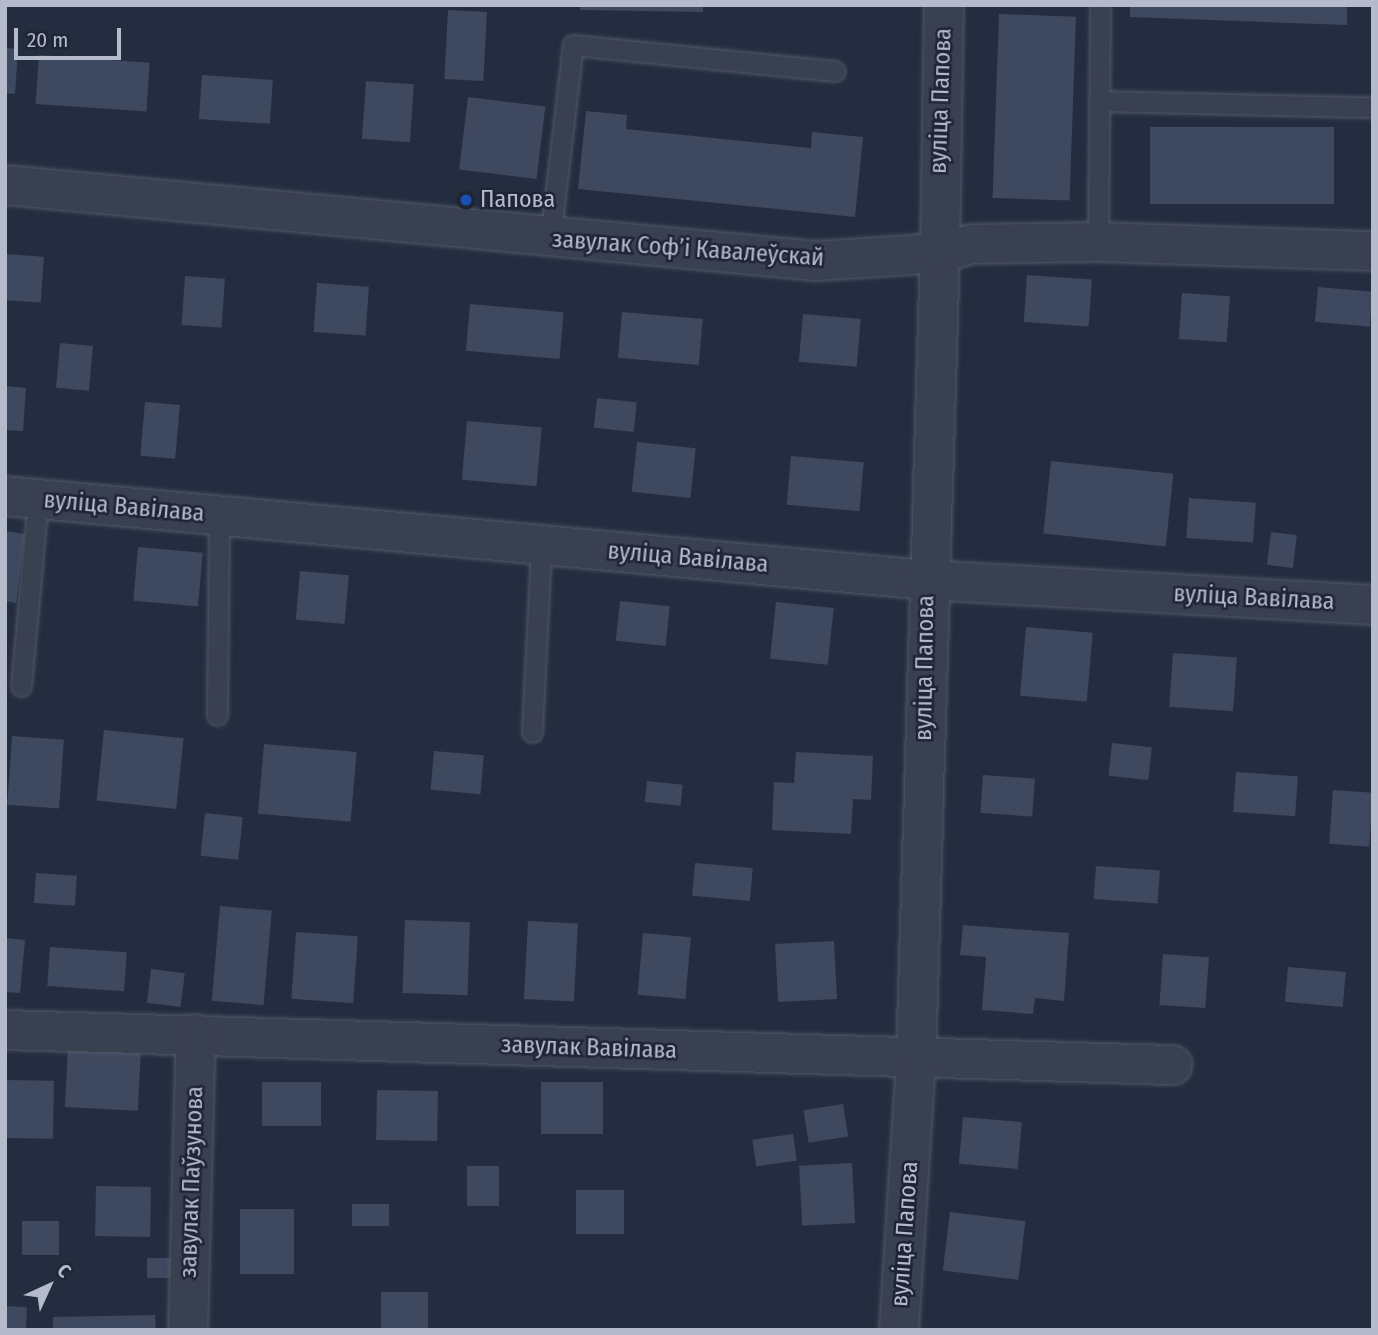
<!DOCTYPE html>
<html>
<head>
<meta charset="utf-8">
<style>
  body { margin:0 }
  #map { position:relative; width:1378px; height:1335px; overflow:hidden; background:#242d40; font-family:"Fira Sans Condensed",sans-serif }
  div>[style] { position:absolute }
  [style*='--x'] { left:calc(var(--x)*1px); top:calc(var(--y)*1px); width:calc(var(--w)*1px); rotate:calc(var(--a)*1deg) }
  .building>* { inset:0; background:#3e485e; transform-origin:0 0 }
  .roads { filter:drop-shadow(0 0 2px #515868) drop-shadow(0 0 2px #515868) }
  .service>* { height:19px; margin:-9.5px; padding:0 9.5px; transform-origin:9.5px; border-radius:9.5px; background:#394050 }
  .minor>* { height:38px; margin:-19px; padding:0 19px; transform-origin:19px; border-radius:19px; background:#394050 }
  .tertiary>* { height:38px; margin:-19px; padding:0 19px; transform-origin:19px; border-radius:19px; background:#394050 }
  .dots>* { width:19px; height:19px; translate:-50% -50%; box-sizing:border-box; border:4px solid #1e2535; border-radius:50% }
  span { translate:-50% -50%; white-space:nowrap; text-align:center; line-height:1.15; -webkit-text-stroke:5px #1e2535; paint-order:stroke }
  .street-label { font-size:24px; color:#b5bbcb }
  .poi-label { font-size:24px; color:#b5bbcb }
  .left { translate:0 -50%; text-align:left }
  .frame { position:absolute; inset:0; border:7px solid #b5bbcb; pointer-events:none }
  .north { position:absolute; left:14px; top:1251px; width:70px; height:70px; -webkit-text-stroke:5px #1e2535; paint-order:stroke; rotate:45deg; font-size:19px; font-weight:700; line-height:28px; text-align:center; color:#b5bbcb }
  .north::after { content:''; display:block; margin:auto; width:24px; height:32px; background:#b5bbcb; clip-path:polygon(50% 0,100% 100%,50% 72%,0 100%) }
  .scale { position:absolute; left:14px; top:28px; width:107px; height:32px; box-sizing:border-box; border:4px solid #b5bbcb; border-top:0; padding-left:9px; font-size:21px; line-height:24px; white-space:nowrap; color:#b5bbcb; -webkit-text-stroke:5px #1e2535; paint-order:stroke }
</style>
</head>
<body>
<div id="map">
  <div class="building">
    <i style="clip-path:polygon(580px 5px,703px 5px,703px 12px,580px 10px)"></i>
    <i style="clip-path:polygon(1130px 5px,1347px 5px,1347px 25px,1130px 17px)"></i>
    <i style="left:448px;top:10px;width:39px;height:69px;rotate:3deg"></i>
    <i style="left:999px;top:14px;width:77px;height:184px;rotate:2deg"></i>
    <i style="clip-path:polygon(5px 48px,18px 49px,15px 94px,5px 93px)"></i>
    <i style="left:39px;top:55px;width:111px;height:49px;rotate:4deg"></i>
    <i style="left:202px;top:75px;width:71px;height:44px;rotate:4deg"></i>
    <i style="left:366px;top:81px;width:48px;height:58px;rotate:4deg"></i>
    <i style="left:468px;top:97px;width:78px;height:73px;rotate:7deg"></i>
    <i style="clip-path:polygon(586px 111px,627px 115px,626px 129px,811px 148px,812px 132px,863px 137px,855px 217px,578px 189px)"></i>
    <i style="left:1150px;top:127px;width:184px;height:77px"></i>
    <i style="left:5px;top:254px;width:39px;height:46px;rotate:4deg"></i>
    <i style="left:1027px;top:275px;width:65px;height:47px;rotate:4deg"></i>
    <i style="left:185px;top:276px;width:40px;height:49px;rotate:4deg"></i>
    <i style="left:317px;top:283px;width:52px;height:49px;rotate:4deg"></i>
    <i style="left:1318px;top:287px;width:55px;height:35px;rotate:5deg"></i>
    <i style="left:1182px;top:293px;width:48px;height:46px;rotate:4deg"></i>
    <i style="left:470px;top:304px;width:94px;height:47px;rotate:5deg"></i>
    <i style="left:622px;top:312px;width:81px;height:46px;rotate:5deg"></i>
    <i style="left:803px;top:314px;width:58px;height:48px;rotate:5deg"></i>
    <i style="left:60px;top:343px;width:33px;height:45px;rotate:5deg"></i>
    <i style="clip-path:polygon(5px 386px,26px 388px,23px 431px,5px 430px)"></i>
    <i style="left:597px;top:398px;width:40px;height:30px;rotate:6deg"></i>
    <i style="left:145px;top:402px;width:35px;height:54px;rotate:5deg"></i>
    <i style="left:467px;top:421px;width:75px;height:59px;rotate:5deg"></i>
    <i style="left:637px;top:442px;width:59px;height:50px;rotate:6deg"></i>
    <i style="left:791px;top:456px;width:73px;height:49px;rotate:5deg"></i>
    <i style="left:1051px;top:461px;width:123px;height:73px;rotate:6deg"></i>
    <i style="left:1189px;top:498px;width:67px;height:40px;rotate:4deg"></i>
    <i style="clip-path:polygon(5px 531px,25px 534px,16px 603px,5px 601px)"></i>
    <i style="left:1271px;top:532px;width:26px;height:33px;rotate:7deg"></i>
    <i style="left:138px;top:547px;width:65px;height:54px;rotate:5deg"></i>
    <i style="left:300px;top:571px;width:49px;height:49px;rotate:5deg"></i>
    <i style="left:620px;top:601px;width:50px;height:40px;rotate:6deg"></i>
    <i style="left:776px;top:602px;width:58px;height:57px;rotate:6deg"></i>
    <i style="left:1026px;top:627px;width:67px;height:69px;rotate:5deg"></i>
    <i style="left:1173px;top:653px;width:64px;height:54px;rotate:4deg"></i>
    <i style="left:104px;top:730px;width:80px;height:71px;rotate:6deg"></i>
    <i style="left:12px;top:736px;width:52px;height:69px;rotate:4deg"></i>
    <i style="left:1112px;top:743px;width:40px;height:33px;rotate:6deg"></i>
    <i style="left:264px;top:744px;width:93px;height:70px;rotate:5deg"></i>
    <i style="left:434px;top:751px;width:50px;height:39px;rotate:5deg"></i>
    <i style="clip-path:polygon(796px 752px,873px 756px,871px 800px,853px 799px,851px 834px,772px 830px,774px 782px,794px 783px)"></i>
    <i style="left:1236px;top:772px;width:62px;height:40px;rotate:4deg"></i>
    <i style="left:983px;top:775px;width:52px;height:38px;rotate:4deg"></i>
    <i style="left:647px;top:781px;width:36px;height:21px;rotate:6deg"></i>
    <i style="left:1333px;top:790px;width:40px;height:54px;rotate:4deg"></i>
    <i style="left:205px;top:813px;width:38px;height:43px;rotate:6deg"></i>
    <i style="left:695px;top:863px;width:58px;height:33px;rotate:5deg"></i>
    <i style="left:1096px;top:866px;width:64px;height:33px;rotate:4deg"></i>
    <i style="left:36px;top:873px;width:41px;height:30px;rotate:4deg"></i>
    <i style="left:220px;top:906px;width:52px;height:95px;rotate:5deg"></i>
    <i style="left:405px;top:920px;width:65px;height:73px;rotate:2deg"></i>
    <i style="left:528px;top:921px;width:50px;height:78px;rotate:3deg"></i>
    <i style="clip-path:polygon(963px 925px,1069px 933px,1064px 1001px,1035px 998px,1033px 1014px,982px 1010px,986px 957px,960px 955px)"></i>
    <i style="left:296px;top:932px;width:62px;height:67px;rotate:4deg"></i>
    <i style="left:643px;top:933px;width:48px;height:62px;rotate:5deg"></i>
    <i style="clip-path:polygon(5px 938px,25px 940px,20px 993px,5px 992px)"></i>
    <i style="left:834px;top:941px;width:58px;height:59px;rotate:87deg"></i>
    <i style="left:50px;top:947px;width:77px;height:39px;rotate:4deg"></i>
    <i style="left:1163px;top:954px;width:46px;height:51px;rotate:4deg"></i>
    <i style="left:1288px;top:967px;width:58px;height:35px;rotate:5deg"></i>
    <i style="left:151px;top:969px;width:34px;height:34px;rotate:7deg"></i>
    <i style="left:68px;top:1047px;width:73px;height:60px;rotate:3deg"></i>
    <i style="left:5px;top:1080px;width:49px;height:58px;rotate:1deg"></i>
    <i style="left:262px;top:1082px;width:59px;height:44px"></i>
    <i style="left:541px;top:1082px;width:62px;height:52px"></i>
    <i style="left:377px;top:1090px;width:61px;height:50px;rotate:1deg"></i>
    <i style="left:843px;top:1104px;width:33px;height:40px;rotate:81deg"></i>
    <i style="left:963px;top:1117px;width:59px;height:47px;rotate:5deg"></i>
    <i style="left:793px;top:1134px;width:27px;height:41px;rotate:82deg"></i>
    <i style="left:852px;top:1163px;width:60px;height:53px;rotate:87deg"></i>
    <i style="left:467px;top:1166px;width:32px;height:40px"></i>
    <i style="left:96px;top:1186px;width:55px;height:50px;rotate:1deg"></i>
    <i style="left:576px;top:1190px;width:48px;height:44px"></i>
    <i style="left:352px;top:1204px;width:37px;height:22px"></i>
    <i style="left:240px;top:1209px;width:54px;height:65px"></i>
    <i style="left:950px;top:1212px;width:76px;height:59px;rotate:7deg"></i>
    <i style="left:22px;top:1221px;width:37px;height:34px"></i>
    <i style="left:147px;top:1258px;width:29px;height:20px"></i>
    <i style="left:381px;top:1292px;width:47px;height:38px"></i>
    <i style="left:5px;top:1306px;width:22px;height:24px;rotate:3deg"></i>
    <i style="clip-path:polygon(155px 1315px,156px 1330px,53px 1330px,53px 1317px)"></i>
  </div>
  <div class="roads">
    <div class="service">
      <i style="--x:1099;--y:101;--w:274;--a:1.3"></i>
      <i style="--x:550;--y:240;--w:196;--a:-83.3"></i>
      <i style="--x:573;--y:45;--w:263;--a:5.7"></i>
      <i style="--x:1098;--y:242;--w:237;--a:-89.5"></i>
      <i style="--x:21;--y:686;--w:188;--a:-84.8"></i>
      <i style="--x:217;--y:715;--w:200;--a:-89.4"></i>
      <i style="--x:532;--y:732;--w:187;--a:-87.2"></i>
    </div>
    <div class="minor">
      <i style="--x:5;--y:496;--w:926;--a:5.21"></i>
      <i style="--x:927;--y:580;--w:447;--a:3.2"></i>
      <i style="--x:5;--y:1030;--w:1168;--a:1.72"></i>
      <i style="--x:188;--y:1330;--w:296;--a:-88.5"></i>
      <i style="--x:899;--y:1330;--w:271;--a:-86.4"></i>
      <i style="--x:916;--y:1060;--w:807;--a:-88.3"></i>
      <i style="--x:940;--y:253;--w:33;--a:-16"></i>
      <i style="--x:972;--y:244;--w:126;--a:-0.9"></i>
      <i style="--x:1098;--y:242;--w:275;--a:1.9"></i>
    </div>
    <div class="tertiary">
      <i style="--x:5;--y:185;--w:815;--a:5.35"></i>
      <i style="--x:816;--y:261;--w:124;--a:-3.7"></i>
      <i style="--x:940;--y:253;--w:248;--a:-89.1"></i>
    </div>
  </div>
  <div class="dots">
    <i style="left:466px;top:200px;background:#1a4fb4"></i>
  </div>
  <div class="street-label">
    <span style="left:941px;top:101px;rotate:-88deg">вуліца Папова</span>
    <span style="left:688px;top:249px;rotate:4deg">завулак Софʼі Кавалеўскай</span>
    <span style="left:124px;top:507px;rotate:5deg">вуліца Вавілава</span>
    <span style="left:688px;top:558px;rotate:5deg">вуліца Вавілава</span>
    <span style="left:1254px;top:598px;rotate:3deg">вуліца Вавілава</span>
    <span style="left:925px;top:668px;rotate:-89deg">вуліца Папова</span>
    <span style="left:589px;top:1048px;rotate:2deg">завулак Вавілава</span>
    <span style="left:192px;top:1182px;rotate:-88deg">завулак Паўзунова</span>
    <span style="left:905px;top:1234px;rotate:-86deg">вуліца Папова</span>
  </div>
  <div class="poi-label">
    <span class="left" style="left:480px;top:200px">Папова</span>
  </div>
  <div class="frame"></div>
  <div class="north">С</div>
  <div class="scale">20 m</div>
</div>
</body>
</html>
